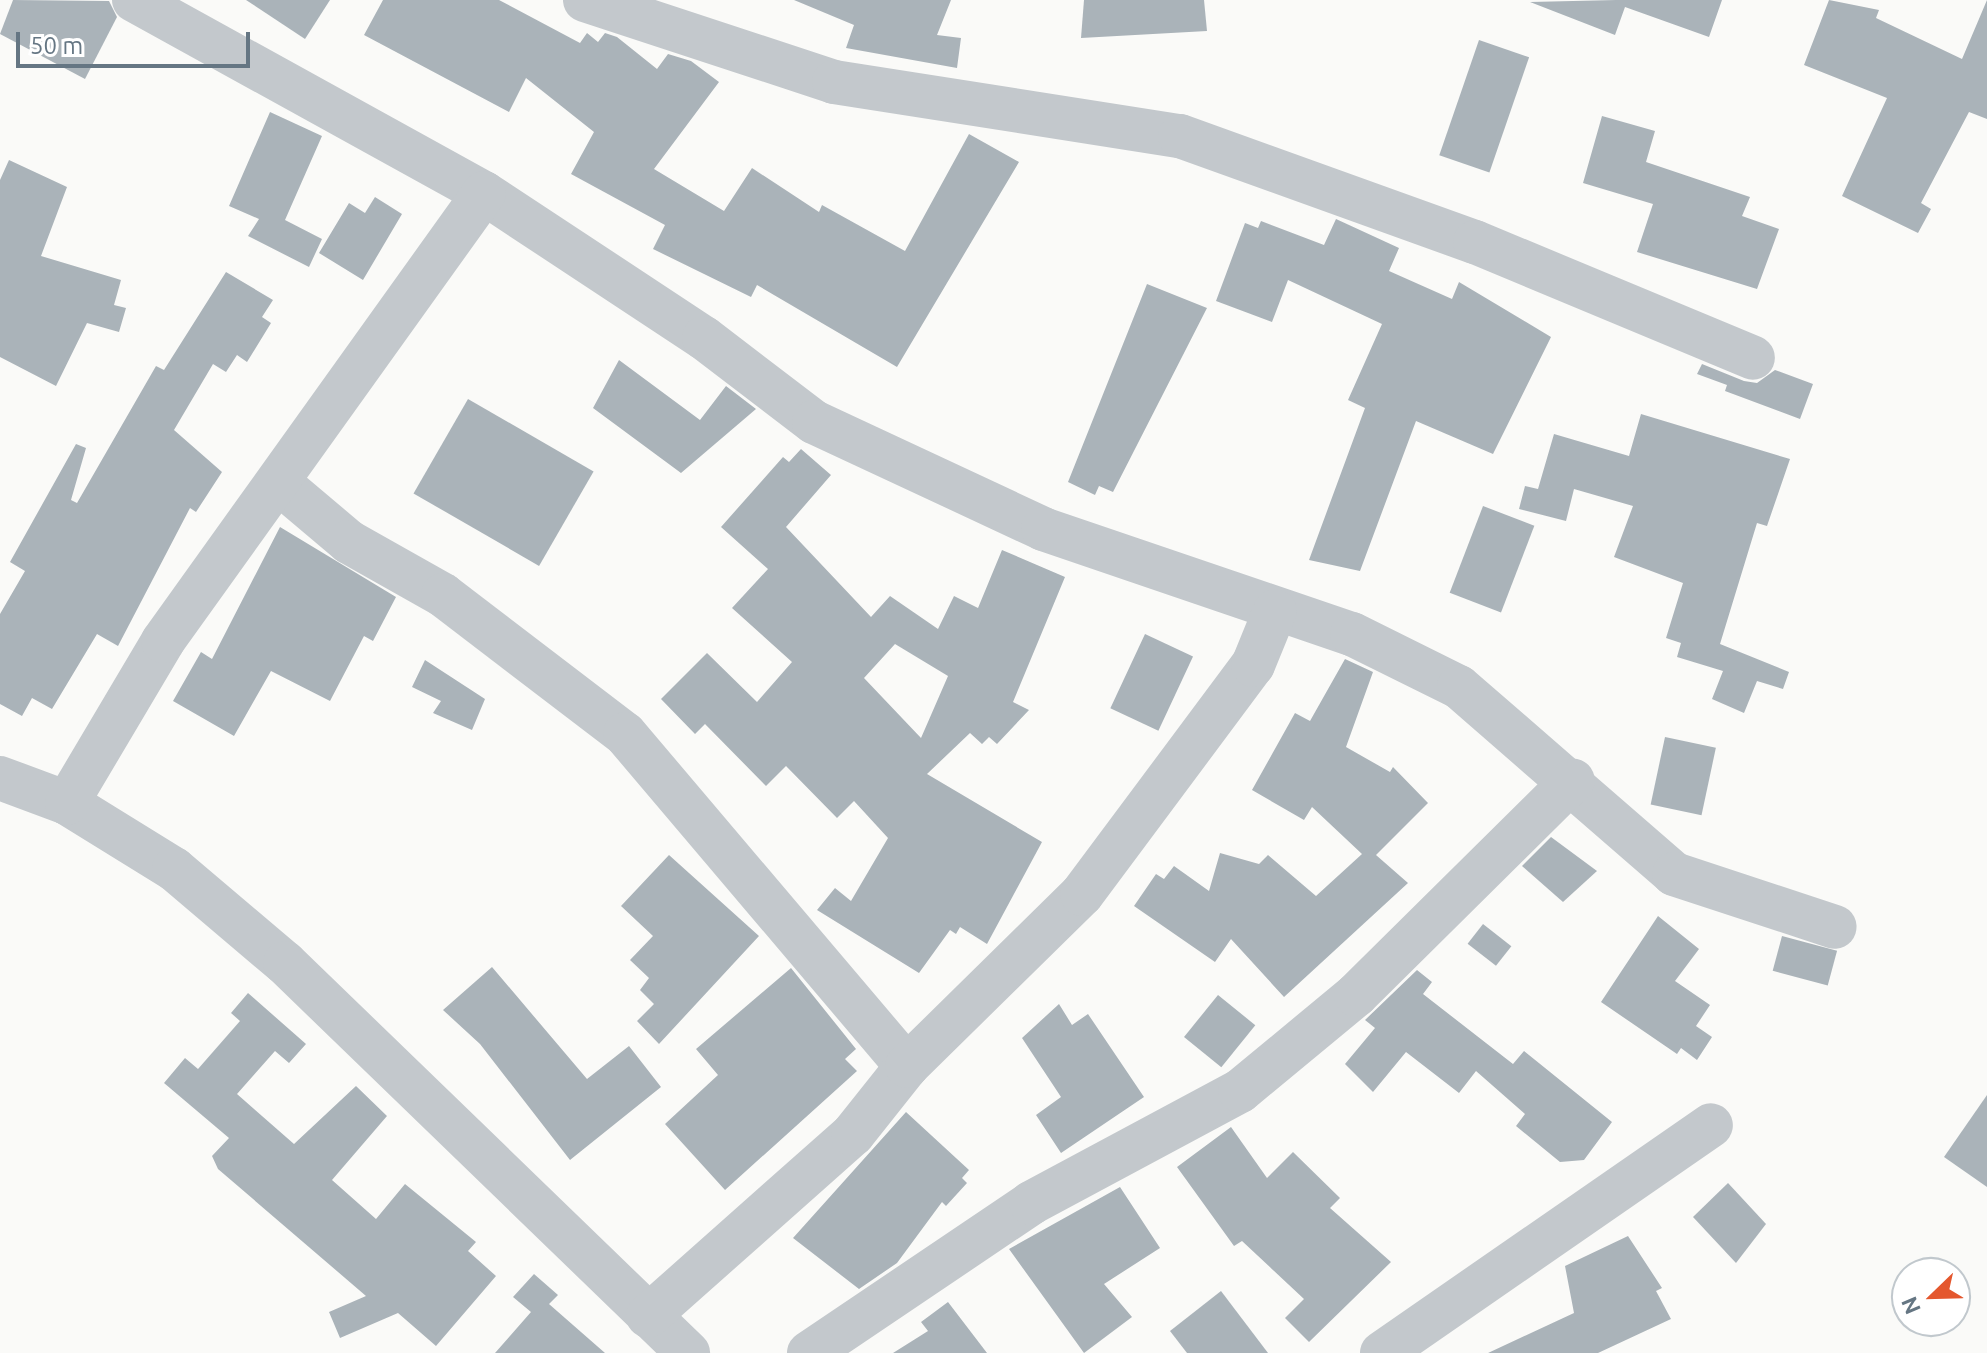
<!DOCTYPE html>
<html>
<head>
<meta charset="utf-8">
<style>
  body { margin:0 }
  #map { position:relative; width:1987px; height:1353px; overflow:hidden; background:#fafaf8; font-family:Ubuntu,sans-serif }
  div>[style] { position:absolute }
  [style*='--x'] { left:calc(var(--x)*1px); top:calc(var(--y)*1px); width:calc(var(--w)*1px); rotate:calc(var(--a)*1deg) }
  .building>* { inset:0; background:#aab3b9; transform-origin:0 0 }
  .minor>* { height:44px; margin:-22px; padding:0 22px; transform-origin:22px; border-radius:22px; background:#c3c8cc }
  span { translate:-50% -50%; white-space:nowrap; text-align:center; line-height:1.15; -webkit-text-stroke:8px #fff; paint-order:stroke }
  .north { position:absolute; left:1891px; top:1257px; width:80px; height:80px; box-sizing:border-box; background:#fff; border:2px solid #c1c8cd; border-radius:50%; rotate:247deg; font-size:22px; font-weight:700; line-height:32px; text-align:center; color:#657683 }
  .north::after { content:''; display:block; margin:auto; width:28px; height:36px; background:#e4572e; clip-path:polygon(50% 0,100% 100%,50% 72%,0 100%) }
  .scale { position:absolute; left:16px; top:32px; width:234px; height:36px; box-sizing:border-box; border:4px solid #657683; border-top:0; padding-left:10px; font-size:24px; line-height:28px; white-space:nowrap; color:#657683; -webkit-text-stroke:6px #fff; paint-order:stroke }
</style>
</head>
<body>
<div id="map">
  <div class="building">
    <i style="clip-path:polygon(13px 0,109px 1px,117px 17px,85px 79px,0 34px)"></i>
    <i style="clip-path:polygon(246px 0,330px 0,305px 39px)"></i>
    <i style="clip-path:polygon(383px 0,499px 0,580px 43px,587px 33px,598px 42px,605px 33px,617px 37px,657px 69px,668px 54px,691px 61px,719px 82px,654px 169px,724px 211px,752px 168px,819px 212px,822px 205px,905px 251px,969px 134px,1019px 162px,897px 367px,757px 285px,751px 297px,653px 249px,665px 225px,571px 174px,594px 132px,526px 78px,509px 112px,364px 35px)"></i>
    <i style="clip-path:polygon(794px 0,951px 0,937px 35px,961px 38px,957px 68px,846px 48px,854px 25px)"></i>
    <i style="clip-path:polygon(1084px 0,1204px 0,1207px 31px,1081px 38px)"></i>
    <i style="clip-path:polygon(1616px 0,1722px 0,1709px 37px,1625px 7px,1615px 35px,1530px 2px)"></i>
    <i style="clip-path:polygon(1829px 0,1879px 10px,1876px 18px,1962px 59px,1987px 0,1987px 119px,1969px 112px,1921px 203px,1931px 209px,1918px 233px,1842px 196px,1887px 98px,1804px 65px)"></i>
    <i style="left:1479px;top:40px;width:53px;height:122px;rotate:19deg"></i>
    <i style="clip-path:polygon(270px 112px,322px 136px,285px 220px,322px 239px,309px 267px,248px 236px,259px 219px,229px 206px)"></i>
    <i style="clip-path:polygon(1602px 116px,1655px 131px,1646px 162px,1750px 197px,1742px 216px,1779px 229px,1757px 289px,1637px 252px,1653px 204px,1583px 183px)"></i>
    <i style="clip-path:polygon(9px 160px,67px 187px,41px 256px,121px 280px,114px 305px,126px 308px,119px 332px,87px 323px,56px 386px,0 357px,0 180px)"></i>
    <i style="clip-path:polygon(375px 197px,402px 214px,363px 280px,319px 253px,349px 203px,365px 213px)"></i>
    <i style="clip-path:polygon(1336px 219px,1399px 248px,1389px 271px,1452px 299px,1459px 282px,1551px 337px,1493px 454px,1416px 421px,1360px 571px,1309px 560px,1365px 408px,1348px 400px,1382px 324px,1288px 280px,1272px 322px,1216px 301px,1245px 223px,1258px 228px,1261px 221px,1324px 245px)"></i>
    <i style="clip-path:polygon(226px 272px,273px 300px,262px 317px,271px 323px,247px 362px,237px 355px,226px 372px,213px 364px,174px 430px,222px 472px,196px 512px,190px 508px,118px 646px,97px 634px,52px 709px,32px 698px,22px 716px,0 704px,0 614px,25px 571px,10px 562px,76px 444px,86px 448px,71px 500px,77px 503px,156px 366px,164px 370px)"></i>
    <i style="clip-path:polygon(1147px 284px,1207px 308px,1113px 492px,1099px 486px,1095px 495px,1068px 482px)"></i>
    <i style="clip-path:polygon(619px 360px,700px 420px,726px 386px,756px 409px,681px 473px,593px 408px)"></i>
    <i style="clip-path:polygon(1702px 364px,1744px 381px,1757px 383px,1775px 370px,1813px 384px,1800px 419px,1725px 391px,1727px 385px,1697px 374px)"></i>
    <i style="left:468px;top:399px;width:145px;height:109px;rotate:30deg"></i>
    <i style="clip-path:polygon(1641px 414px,1790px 459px,1767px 526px,1757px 523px,1720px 644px,1789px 672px,1783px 689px,1757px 681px,1744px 713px,1712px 699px,1723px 671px,1677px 657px,1681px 643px,1666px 638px,1683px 583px,1614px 557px,1633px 506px,1574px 489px,1566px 521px,1519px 509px,1525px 486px,1538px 489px,1554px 434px,1629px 456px)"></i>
    <i style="clip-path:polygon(evenodd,801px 449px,831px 475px,786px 527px,871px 617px,890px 596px,938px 629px,954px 596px,978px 608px,1002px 550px,1065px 577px,1013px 702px,1029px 710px,997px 744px,989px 737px,982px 744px,970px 733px,927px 774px,1042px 842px,987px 944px,960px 927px,956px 934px,950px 930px,919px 973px,817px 910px,835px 888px,851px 901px,888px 838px,854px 801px,837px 818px,786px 766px,766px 786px,705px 724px,695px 734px,661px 699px,707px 653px,757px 702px,792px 662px,732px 608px,768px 569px,721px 527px,783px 457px,789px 462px,801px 449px,895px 644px,948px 676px,921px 738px,864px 678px,895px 644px)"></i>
    <i style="left:1483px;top:506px;width:55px;height:93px;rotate:21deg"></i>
    <i style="clip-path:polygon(280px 527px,396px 597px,373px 641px,364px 636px,330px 701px,271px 671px,234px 736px,173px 701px,201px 652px,212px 659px)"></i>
    <i style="left:1145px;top:634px;width:53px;height:82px;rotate:25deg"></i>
    <i style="clip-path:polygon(1345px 659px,1373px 672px,1346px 747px,1390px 772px,1393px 767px,1428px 803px,1376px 855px,1408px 883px,1284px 997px,1231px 939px,1215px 962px,1134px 906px,1156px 874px,1164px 879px,1174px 866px,1209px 891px,1220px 853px,1259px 864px,1268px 855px,1316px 896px,1362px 854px,1312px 807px,1304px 820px,1252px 790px,1295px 713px,1310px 721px)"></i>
    <i style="clip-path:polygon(425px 660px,485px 699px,472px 730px,433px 713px,441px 701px,412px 687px)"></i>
    <i style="left:1665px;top:737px;width:52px;height:69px;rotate:12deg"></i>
    <i style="clip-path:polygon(1551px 837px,1597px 871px,1563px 902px,1522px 866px)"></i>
    <i style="clip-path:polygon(669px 855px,759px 936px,659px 1044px,637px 1021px,654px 1004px,640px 990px,649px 978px,630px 960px,653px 936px,621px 906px)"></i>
    <i style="clip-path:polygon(1658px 916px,1699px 949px,1675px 981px,1710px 1005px,1696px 1026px,1712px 1037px,1697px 1060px,1681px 1048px,1677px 1054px,1601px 1002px)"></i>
    <i style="left:1483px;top:924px;width:36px;height:25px;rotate:38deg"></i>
    <i style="left:1782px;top:936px;width:57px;height:36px;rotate:15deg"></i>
    <i style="clip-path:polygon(492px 967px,587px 1079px,629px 1046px,661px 1087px,570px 1160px,480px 1044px,443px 1010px)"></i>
    <i style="clip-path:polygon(791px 968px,856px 1049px,845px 1059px,857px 1071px,725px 1190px,665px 1124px,718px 1075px,696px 1049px)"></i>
    <i style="clip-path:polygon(1417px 970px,1432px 982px,1423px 994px,1513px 1064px,1524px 1051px,1612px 1122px,1584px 1160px,1560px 1162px,1516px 1126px,1525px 1114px,1476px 1071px,1459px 1093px,1406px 1052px,1373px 1092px,1345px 1064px,1375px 1028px,1365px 1020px)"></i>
    <i style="clip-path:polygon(248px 993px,306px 1044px,289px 1063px,275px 1051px,237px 1094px,294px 1144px,356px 1086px,387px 1116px,332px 1180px,376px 1219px,405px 1184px,476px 1242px,468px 1251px,496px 1276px,436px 1346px,398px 1313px,340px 1338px,329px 1312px,366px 1296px,218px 1169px,212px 1156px,229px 1138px,164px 1083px,185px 1058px,198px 1069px,240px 1021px,231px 1013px)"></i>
    <i style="left:1218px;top:995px;width:48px;height:54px;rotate:39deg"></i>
    <i style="clip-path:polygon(1059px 1004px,1072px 1025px,1088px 1014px,1144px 1097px,1061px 1153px,1036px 1115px,1061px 1097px,1022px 1038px)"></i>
    <i style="clip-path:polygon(1987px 1095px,1987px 1187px,1944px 1157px)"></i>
    <i style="clip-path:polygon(906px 1112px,969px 1170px,962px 1178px,967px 1183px,946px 1206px,942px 1202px,897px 1263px,859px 1289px,793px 1238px)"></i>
    <i style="clip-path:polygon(1231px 1127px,1267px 1178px,1293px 1152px,1340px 1198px,1330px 1208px,1391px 1262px,1309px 1342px,1285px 1318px,1304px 1299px,1242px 1241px,1234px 1246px,1177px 1167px)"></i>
    <i style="clip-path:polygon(1728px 1183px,1766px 1224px,1736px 1263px,1693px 1217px)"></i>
    <i style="clip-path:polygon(1120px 1187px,1160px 1248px,1104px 1284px,1132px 1317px,1084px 1353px,1009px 1249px)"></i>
    <i style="clip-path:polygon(1628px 1236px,1662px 1288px,1656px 1291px,1671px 1319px,1598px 1353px,1488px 1353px,1574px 1313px,1565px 1266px)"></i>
    <i style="clip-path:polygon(534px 1274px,558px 1295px,549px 1304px,605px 1353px,495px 1353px,531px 1312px,513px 1297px)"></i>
    <i style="clip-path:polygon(1221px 1291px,1268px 1353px,1187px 1353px,1170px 1331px)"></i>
    <i style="clip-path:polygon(948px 1302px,987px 1353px,893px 1353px,928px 1331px,921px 1322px)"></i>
  </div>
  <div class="minor">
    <i style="--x:134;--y:0;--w:400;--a:28.9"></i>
    <i style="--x:484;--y:193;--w:263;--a:33.4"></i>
    <i style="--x:704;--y:338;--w:138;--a:37.4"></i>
    <i style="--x:814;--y:422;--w:253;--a:25"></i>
    <i style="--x:1043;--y:529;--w:326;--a:18.8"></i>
    <i style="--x:1352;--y:634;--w:119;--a:26.4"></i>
    <i style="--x:1459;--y:687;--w:285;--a:41"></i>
    <i style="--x:1674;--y:874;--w:169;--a:18.2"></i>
    <i style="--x:585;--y:0;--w:262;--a:18.2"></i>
    <i style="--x:834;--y:82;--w:350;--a:8.9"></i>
    <i style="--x:1180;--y:136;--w:313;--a:19.8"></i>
    <i style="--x:1475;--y:242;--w:301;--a:22.6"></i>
    <i style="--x:278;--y:482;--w:93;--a:40.2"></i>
    <i style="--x:349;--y:542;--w:108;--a:29.4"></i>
    <i style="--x:443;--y:595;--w:229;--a:37.4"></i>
    <i style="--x:625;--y:734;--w:436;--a:49.7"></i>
    <i style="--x:0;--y:778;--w:72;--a:20.5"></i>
    <i style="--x:67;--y:803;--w:126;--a:31.7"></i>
    <i style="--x:174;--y:869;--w:145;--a:40.3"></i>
    <i style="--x:285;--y:963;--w:561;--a:44.06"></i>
    <i style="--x:67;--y:803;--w:188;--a:-59.3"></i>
    <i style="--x:163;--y:641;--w:551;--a:-54.38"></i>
    <i style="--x:648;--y:1316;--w:274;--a:-41.6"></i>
    <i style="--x:853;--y:1134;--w:87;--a:-51.5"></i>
    <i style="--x:907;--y:1066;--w:245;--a:-44.5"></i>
    <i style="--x:1082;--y:894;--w:286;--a:-53.3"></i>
    <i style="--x:1253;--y:665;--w:58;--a:-67.8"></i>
    <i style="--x:809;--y:1353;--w:268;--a:-34"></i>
    <i style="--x:1031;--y:1203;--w:237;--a:-28.2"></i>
    <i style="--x:1240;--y:1091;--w:151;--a:-39.6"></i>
    <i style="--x:1356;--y:995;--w:305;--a:-44.7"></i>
    <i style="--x:1382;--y:1353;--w:400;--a:-34.7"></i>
  </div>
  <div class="north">N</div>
  <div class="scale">50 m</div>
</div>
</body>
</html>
